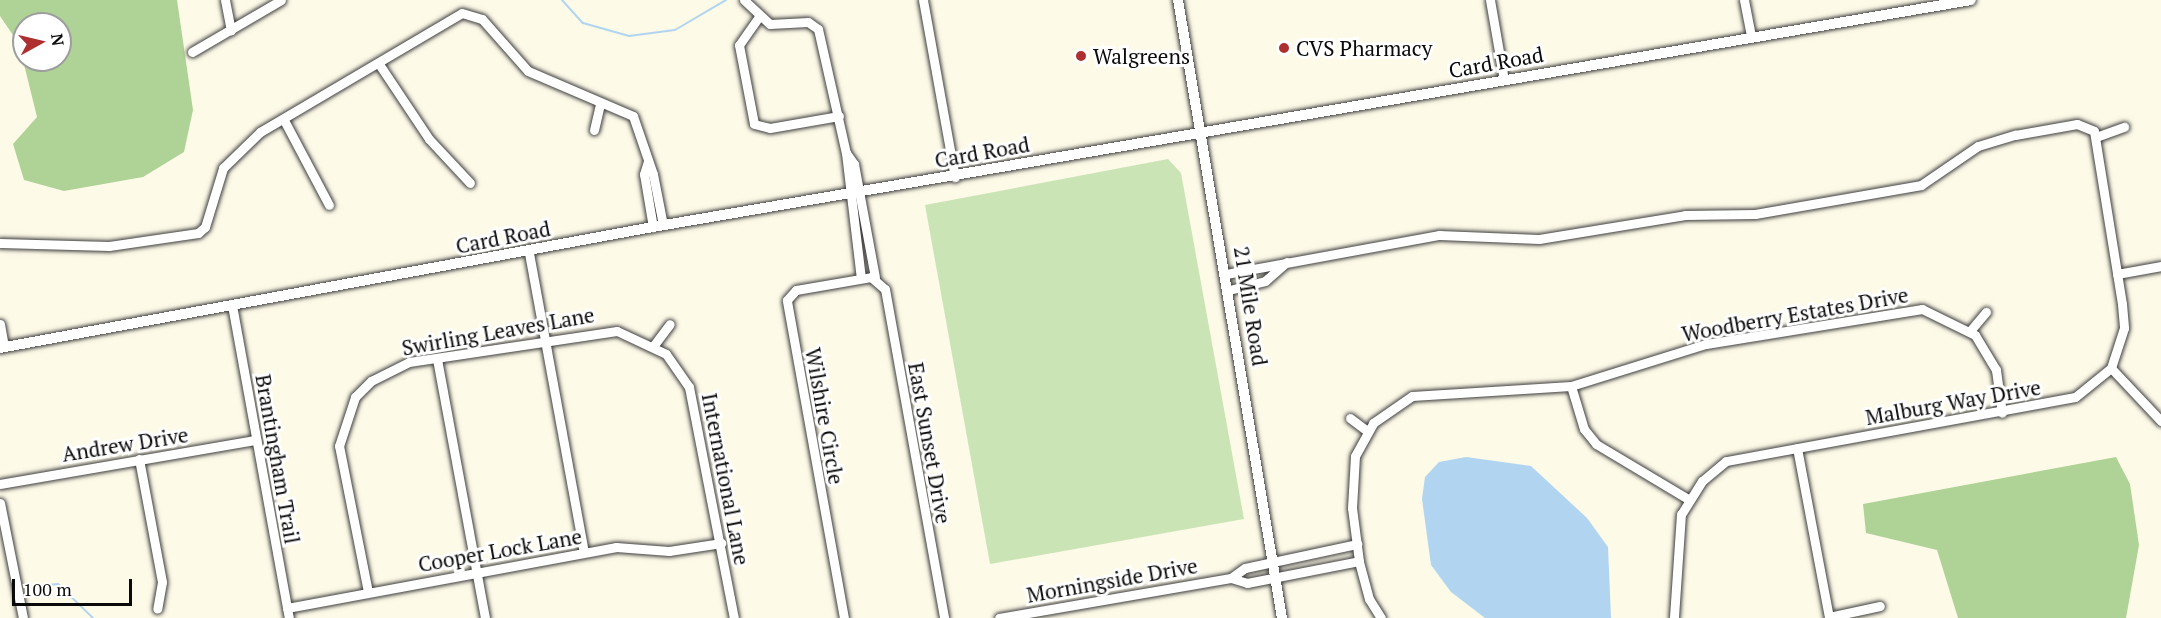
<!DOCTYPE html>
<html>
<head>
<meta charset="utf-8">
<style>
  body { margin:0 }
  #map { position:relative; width:2161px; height:618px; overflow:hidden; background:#fdfae8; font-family:"PT Serif",serif }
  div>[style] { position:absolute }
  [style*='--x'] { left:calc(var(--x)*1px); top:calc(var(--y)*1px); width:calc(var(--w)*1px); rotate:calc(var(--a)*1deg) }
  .green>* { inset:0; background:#cbe4b6 }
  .forest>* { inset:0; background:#afd396 }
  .water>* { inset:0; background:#b1d5f0 }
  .stream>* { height:2px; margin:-1px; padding:0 1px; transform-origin:1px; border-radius:1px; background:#b1d5f0 }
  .roads { filter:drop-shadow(0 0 2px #3d3d3d) drop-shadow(0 0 2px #3d3d3d) }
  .minor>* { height:9px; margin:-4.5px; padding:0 4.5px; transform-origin:4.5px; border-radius:4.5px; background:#fff }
  .tertiary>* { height:10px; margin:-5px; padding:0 5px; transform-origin:5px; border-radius:5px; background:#fff }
  .dots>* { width:16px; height:16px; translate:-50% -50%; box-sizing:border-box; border:3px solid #fff; border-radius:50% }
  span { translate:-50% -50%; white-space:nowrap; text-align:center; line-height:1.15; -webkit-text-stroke:6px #fff; paint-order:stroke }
  .poi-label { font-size:21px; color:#0a0a0a }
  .left { translate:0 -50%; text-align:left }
  .street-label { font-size:21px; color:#0a0a0a }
  .north { position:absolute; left:12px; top:12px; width:60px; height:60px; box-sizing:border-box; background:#fff; border:2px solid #9d9d9d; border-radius:50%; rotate:82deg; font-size:16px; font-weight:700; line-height:24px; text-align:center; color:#0a0a0a }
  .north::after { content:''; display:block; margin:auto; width:21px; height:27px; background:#ad2f2f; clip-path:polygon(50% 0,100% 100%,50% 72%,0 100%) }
  .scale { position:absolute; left:12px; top:579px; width:120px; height:27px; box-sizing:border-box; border:3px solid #0a0a0a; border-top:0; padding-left:8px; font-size:18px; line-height:21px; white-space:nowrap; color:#0a0a0a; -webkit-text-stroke:4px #fff; paint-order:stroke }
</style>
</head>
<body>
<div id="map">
  <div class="green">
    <i style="clip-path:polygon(1168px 159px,1181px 173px,1244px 519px,990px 564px,925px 205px)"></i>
  </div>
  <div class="forest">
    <i style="clip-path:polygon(evenodd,0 0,177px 0,193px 110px,184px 152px,143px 177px,64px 191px,24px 180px,13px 144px,37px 117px,19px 44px,0 16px,0 0,24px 24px,60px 24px,60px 60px,24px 60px,24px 24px)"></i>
    <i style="clip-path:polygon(2116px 457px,2130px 484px,2139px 545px,2126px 618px,1958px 618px,1937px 550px,1866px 533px,1863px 504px)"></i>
  </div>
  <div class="water">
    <i style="clip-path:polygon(1466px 457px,1531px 466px,1587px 518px,1608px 547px,1611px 618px,1485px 618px,1451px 592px,1431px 565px,1422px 499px,1425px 477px,1439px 462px)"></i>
  </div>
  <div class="stream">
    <i style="--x:562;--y:0;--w:31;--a:48"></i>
    <i style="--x:583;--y:23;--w:48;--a:15.8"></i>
    <i style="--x:629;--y:36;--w:46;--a:-7.4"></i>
    <i style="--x:675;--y:30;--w:59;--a:-30.5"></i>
    <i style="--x:47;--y:585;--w:11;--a:-5"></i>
    <i style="--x:58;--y:584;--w:49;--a:44.2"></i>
  </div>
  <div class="roads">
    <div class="minor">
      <i style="--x:225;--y:0;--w:31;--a:79"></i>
      <i style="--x:744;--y:0;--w:35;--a:43"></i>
      <i style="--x:770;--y:24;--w:38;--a:-3"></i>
      <i style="--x:808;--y:22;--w:12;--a:35"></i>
      <i style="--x:818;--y:29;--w:127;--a:77.3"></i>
      <i style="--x:846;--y:153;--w:126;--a:83.2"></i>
      <i style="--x:923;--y:0;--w:180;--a:79.8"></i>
      <i style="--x:1490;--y:0;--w:81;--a:80.1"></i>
      <i style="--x:1744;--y:0;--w:38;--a:79"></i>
      <i style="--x:758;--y:18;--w:33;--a:125"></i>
      <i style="--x:739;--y:45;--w:80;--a:79.2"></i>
      <i style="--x:754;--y:124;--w:16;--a:14"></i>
      <i style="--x:770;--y:128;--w:70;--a:-9.9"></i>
      <i style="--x:192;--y:52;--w:103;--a:-30.3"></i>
      <i style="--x:379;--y:64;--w:90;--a:56.3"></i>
      <i style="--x:429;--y:139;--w:60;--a:47"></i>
      <i style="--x:284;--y:120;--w:96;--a:62.1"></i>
      <i style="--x:594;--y:130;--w:27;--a:-77"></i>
      <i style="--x:2096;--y:137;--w:30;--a:-20"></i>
      <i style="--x:846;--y:153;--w:14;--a:54"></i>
      <i style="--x:854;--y:164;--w:115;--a:79.5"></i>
      <i style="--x:648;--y:161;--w:14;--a:107"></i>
      <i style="--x:644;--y:174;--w:54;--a:80.4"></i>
      <i style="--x:0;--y:243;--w:109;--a:1.6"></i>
      <i style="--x:109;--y:246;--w:90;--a:-8.3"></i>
      <i style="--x:198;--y:233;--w:9;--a:-41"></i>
      <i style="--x:205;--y:227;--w:62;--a:-73"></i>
      <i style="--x:223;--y:168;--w:52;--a:-44.2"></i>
      <i style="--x:260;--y:132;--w:234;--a:-30.5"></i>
      <i style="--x:462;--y:13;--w:21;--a:17"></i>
      <i style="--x:482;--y:19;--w:69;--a:48.5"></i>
      <i style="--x:528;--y:71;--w:114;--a:23.2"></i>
      <i style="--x:633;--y:116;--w:61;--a:71"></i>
      <i style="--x:653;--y:174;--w:52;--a:78.9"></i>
      <i style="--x:529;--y:253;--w:304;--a:79.6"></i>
      <i style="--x:1226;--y:274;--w:217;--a:-10.4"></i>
      <i style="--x:1439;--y:235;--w:100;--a:2.3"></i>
      <i style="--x:1539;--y:239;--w:148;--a:-9.3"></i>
      <i style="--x:1685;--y:215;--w:70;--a:-0.8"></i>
      <i style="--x:1755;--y:214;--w:169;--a:-9.9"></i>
      <i style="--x:1921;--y:185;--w:69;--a:-34.4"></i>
      <i style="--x:1978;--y:146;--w:39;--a:-17"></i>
      <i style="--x:2015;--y:135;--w:63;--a:-10.1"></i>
      <i style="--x:2077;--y:124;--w:18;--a:22"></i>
      <i style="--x:2094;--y:131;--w:175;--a:80.8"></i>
      <i style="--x:2122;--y:304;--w:24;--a:85"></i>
      <i style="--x:2124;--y:328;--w:42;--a:108"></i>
      <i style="--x:2111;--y:368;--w:46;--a:141.1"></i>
      <i style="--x:2075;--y:397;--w:355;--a:169.6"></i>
      <i style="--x:1726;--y:461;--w:31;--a:140"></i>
      <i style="--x:1702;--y:481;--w:39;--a:122"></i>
      <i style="--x:1681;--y:514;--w:104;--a:93.9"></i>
      <i style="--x:2117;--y:274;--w:45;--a:-10.3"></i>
      <i style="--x:1229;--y:290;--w:37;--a:-14"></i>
      <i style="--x:1265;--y:281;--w:29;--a:-41"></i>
      <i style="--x:232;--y:305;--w:318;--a:79.7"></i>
      <i style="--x:0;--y:324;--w:23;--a:80"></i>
      <i style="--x:1970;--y:331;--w:25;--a:-50"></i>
      <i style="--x:654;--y:345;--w:26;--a:-53"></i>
      <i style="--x:437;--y:359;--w:263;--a:79.5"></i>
      <i style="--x:2111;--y:368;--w:73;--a:46.7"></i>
      <i style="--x:1571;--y:386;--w:45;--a:73.2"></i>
      <i style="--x:1584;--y:429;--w:19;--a:51"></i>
      <i style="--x:1596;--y:444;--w:107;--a:30.9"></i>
      <i style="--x:1350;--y:418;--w:21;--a:37"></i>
      <i style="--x:1797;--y:448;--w:173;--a:79.3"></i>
      <i style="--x:139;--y:459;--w:125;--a:79.4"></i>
      <i style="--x:162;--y:582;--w:27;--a:100"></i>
      <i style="--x:0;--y:484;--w:260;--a:-9.8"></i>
      <i style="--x:0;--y:503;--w:117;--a:78.7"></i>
      <i style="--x:1231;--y:578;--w:17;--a:17"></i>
      <i style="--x:1247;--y:583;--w:114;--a:-11.1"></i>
      <i style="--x:368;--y:592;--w:149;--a:-101.2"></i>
      <i style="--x:339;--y:446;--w:52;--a:-71.9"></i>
      <i style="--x:355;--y:397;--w:23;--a:-45"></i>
      <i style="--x:371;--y:381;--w:42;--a:-26.6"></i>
      <i style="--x:409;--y:362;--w:210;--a:-8.5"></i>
      <i style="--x:617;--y:331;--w:54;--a:25.1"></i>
      <i style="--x:666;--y:354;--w:40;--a:55.1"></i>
      <i style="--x:689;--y:387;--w:235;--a:79"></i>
      <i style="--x:287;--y:608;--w:335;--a:-10.5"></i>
      <i style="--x:616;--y:547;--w:53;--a:4.3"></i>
      <i style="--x:669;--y:551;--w:53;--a:-8.7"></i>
      <i style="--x:1829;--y:617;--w:52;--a:-12.2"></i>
      <i style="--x:844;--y:618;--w:323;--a:-100.2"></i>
      <i style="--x:787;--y:300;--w:13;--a:-48"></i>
      <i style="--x:796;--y:290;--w:76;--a:-9.8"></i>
      <i style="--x:871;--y:277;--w:18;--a:41"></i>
      <i style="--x:885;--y:289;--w:334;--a:79.8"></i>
      <i style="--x:999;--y:618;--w:235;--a:-9.8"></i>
      <i style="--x:1231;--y:578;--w:17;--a:-36"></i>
      <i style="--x:1245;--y:568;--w:115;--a:-12.1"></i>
      <i style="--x:1381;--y:618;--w:22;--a:-122"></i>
      <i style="--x:1369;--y:599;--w:39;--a:-105"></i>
      <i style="--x:1359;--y:561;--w:53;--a:-97.5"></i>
      <i style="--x:1352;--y:508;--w:52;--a:-86.7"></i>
      <i style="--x:1355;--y:456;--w:38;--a:-61"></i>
      <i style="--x:1373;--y:423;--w:47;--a:-34.7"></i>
      <i style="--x:1412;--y:396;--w:159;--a:-3.6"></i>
      <i style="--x:1571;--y:386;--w:141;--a:-17.3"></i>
      <i style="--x:1706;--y:344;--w:219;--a:-9.2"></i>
      <i style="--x:1922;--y:309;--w:59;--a:26.1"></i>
      <i style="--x:1975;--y:335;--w:41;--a:59"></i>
      <i style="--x:1996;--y:370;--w:43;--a:82.1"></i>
    </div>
    <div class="tertiary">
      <i style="--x:1178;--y:0;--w:627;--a:80.45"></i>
      <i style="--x:0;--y:348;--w:664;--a:-10.5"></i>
      <i style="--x:653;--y:227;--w:1337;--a:-9.77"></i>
    </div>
  </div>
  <div class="dots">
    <i style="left:1284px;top:48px;background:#ad2f2f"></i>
    <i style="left:1081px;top:56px;background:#ad2f2f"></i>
  </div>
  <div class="poi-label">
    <span class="left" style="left:1296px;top:48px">CVS Pharmacy</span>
    <span class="left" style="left:1093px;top:56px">Walgreens</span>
  </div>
  <div class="street-label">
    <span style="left:1496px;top:62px;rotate:-10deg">Card Road</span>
    <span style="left:982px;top:152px;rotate:-10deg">Card Road</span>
    <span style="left:503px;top:237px;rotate:-11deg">Card Road</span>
    <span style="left:1251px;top:306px;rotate:81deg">21 Mile Road</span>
    <span style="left:1795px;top:314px;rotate:-10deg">Woodberry Estates Drive</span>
    <span style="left:498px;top:331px;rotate:-10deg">Swirling Leaves Lane</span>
    <span style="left:1953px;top:402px;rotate:-10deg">Malburg Way Drive</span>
    <span style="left:825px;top:416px;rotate:80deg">Wilshire Circle</span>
    <span style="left:930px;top:443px;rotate:80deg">East Sunset Drive</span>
    <span style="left:125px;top:444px;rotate:-9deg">Andrew Drive</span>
    <span style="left:278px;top:459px;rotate:80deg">Brantingham Trail</span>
    <span style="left:726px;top:479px;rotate:79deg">International Lane</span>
    <span style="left:500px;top:550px;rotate:-10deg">Cooper Lock Lane</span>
    <span style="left:1112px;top:580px;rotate:-10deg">Morningside Drive</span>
  </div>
  <div class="north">N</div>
  <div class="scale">100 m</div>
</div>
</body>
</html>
